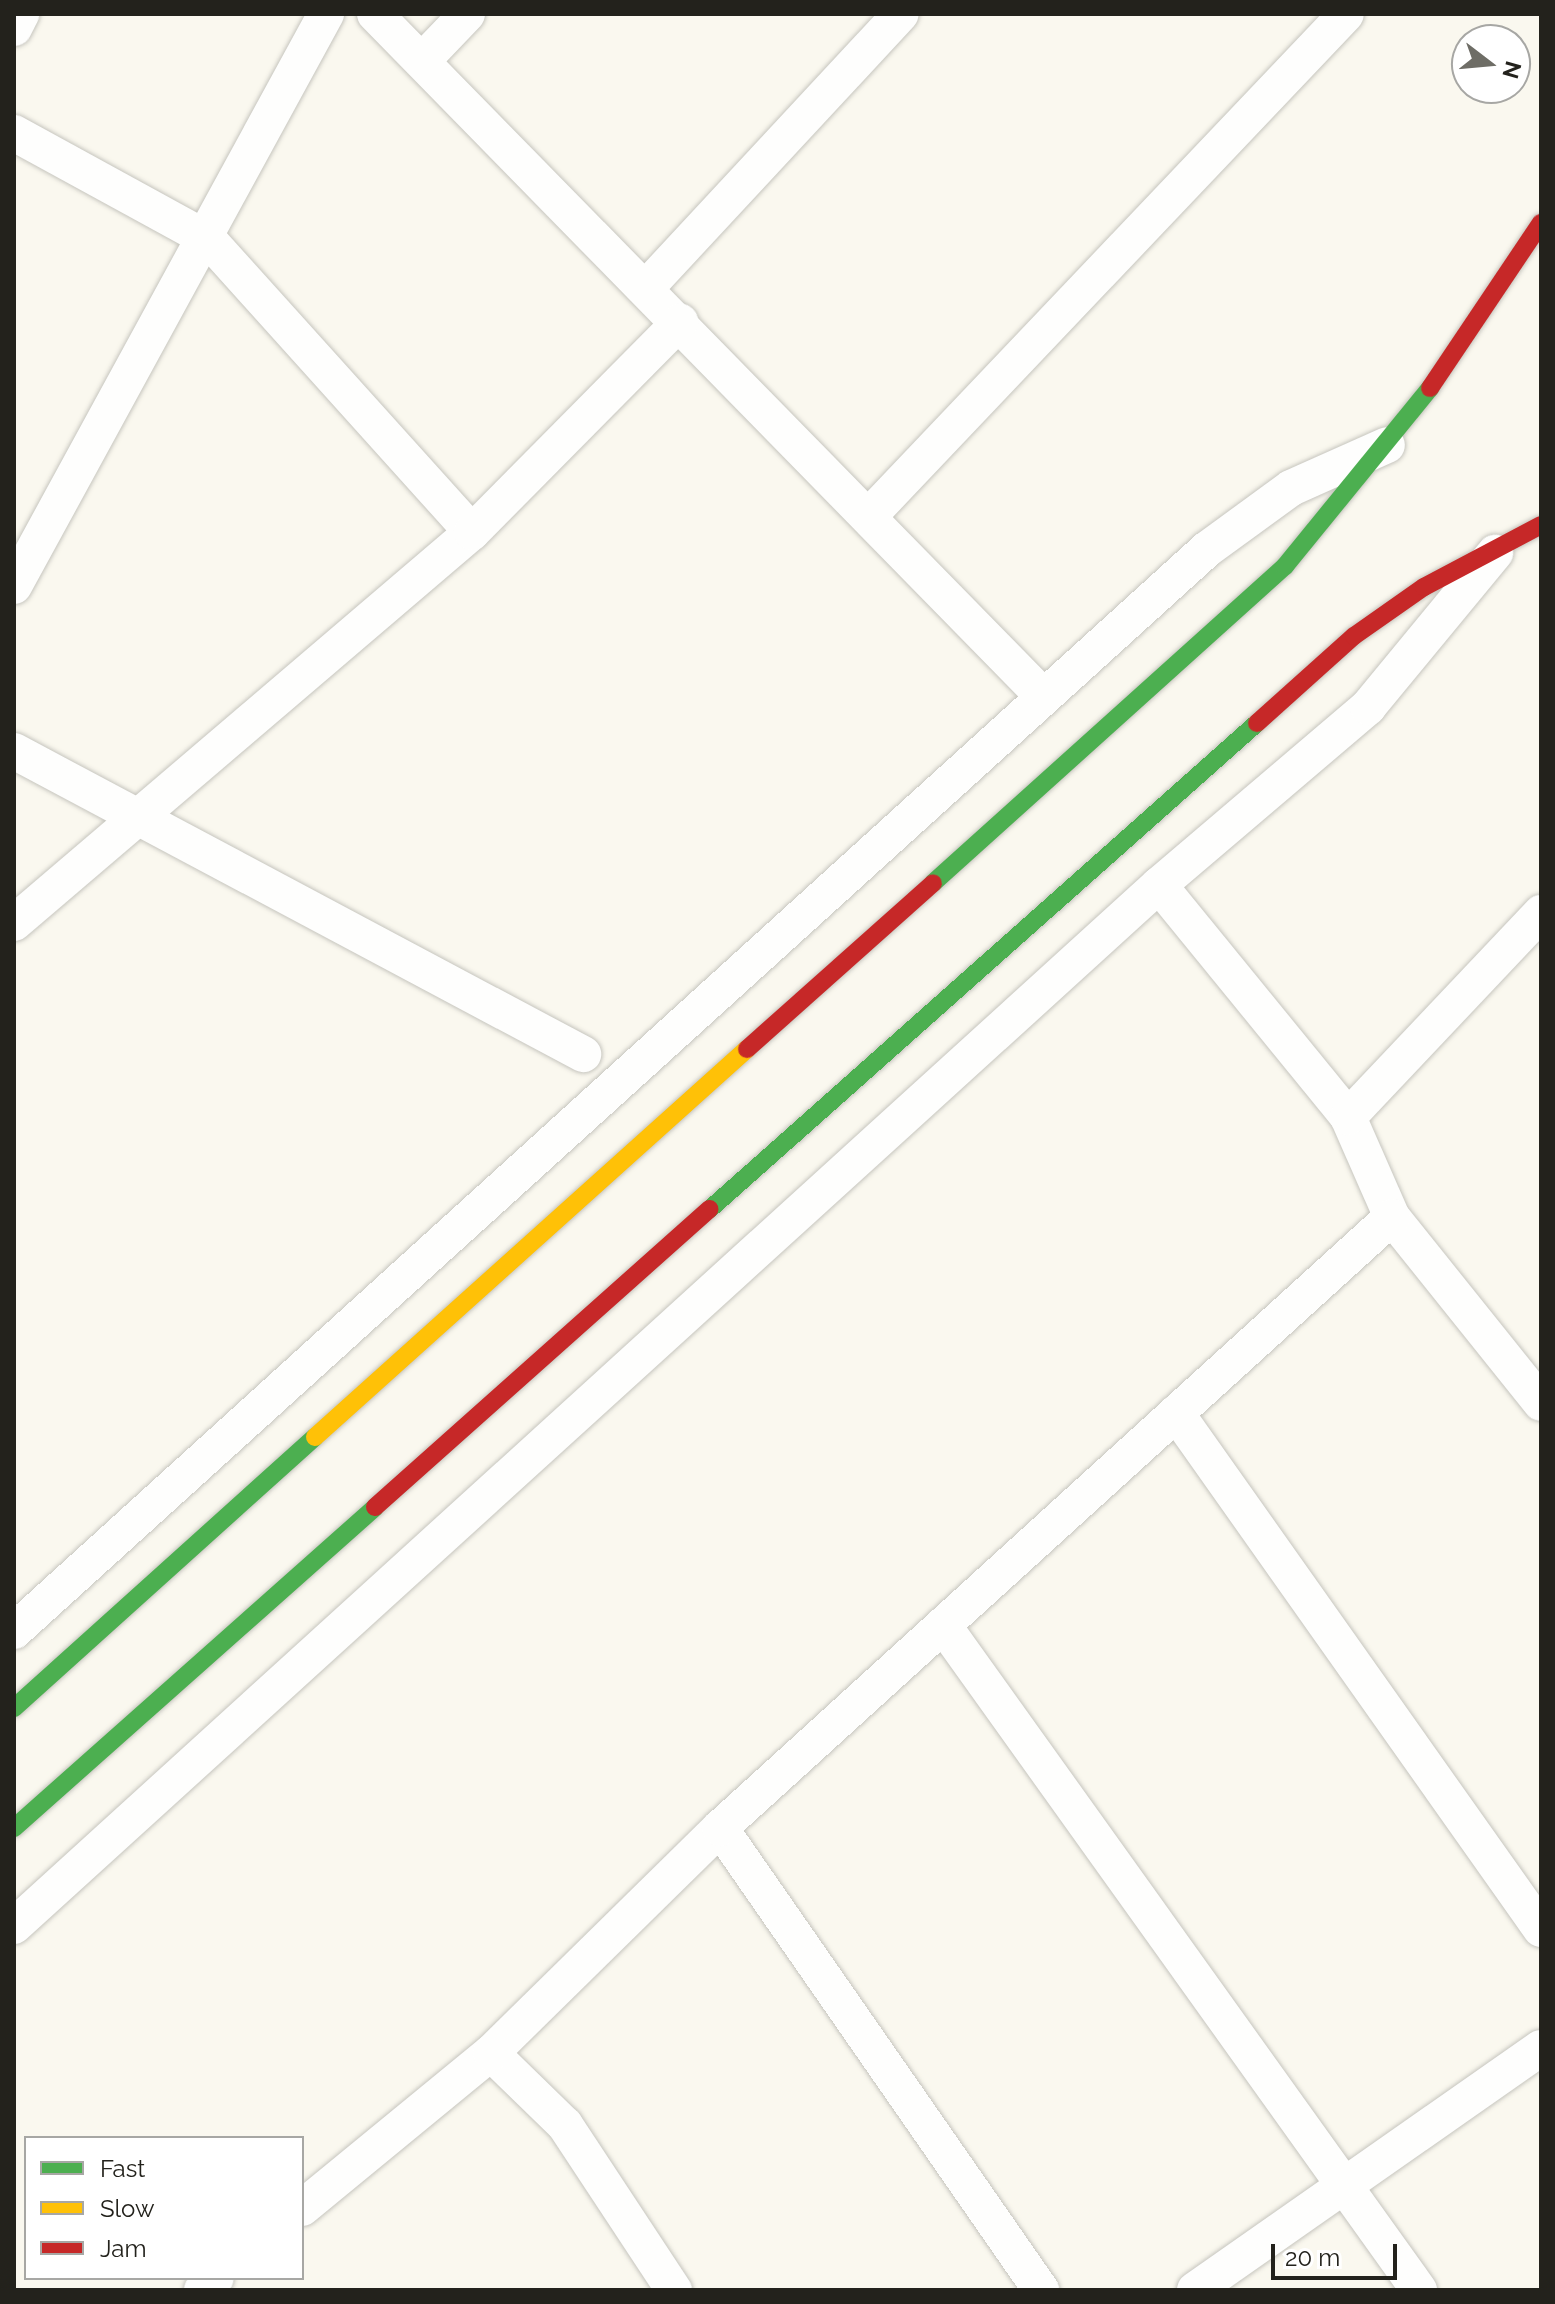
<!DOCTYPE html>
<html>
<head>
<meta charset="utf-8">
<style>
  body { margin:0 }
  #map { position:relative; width:1555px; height:2304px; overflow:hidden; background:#faf8ef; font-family:Raleway,sans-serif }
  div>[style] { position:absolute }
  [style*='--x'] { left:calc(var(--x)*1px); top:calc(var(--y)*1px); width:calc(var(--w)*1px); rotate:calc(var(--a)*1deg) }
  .roads { filter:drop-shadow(0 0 2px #c6c5be) drop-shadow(0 0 2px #c6c5be) }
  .street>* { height:36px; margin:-18px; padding:0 18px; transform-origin:18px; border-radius:18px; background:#fefefd }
  .fast>* { height:18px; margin:-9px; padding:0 9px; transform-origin:9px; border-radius:9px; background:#4caf50 }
  .slow>* { height:18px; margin:-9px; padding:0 9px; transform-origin:9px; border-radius:9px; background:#ffc107 }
  .jam>* { height:18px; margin:-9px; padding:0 9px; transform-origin:9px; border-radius:9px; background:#c62828 }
  span { translate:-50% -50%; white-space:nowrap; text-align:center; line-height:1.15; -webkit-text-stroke:8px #fff; paint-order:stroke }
  .frame { position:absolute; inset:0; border:16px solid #23221c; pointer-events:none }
  .legend { position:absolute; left:24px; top:2136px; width:280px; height:144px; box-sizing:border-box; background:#fff; border:2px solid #a7a7a4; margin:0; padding:10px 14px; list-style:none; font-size:24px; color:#23221c }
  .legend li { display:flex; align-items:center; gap:16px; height:40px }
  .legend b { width:40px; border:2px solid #a7a7a4 }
  .north { position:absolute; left:1451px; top:24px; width:80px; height:80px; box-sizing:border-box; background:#fff; border:2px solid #a7a7a4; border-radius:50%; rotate:106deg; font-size:22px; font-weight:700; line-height:32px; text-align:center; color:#23221c }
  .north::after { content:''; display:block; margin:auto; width:28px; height:36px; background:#6e6d66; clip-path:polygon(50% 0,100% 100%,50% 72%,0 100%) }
  .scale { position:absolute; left:1271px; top:2244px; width:126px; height:36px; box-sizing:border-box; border:4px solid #23221c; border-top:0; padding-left:10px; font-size:24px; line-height:28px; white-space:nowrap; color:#23221c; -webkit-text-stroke:6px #fff; paint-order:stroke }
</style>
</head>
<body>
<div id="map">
  <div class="roads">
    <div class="street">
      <i style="--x:375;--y:14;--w:952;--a:45.6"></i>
      <i style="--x:14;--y:28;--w:16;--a:-63"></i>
      <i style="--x:422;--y:61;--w:65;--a:-46.2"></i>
      <i style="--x:14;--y:133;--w:221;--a:28.7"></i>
      <i style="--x:208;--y:239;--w:394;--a:48"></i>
      <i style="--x:646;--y:288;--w:374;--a:-47.1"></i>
      <i style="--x:869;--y:516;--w:692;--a:-46.46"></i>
      <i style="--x:14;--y:586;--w:652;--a:-61.39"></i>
      <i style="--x:14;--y:751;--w:645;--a:28.04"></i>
      <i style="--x:1159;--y:885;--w:299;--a:50.8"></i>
      <i style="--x:1348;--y:1117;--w:109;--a:66.3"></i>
      <i style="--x:1392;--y:1217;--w:238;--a:51.3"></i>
      <i style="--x:14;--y:923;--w:602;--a:-40.49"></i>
      <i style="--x:472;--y:532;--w:296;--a:-45.3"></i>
      <i style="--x:1348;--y:1117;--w:281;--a:-46.6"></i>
      <i style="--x:1176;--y:1413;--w:632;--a:54.73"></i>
      <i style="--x:943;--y:1625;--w:818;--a:54.41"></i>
      <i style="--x:14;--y:1631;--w:1609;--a:-42.2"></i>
      <i style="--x:1206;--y:550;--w:105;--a:-36.1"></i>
      <i style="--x:1291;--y:488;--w:105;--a:-24.1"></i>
      <i style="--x:720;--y:1828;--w:563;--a:55.21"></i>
      <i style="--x:14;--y:1926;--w:1547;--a:-42.28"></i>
      <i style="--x:1159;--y:885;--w:275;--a:-40.4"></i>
      <i style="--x:1368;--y:707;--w:200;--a:-50.5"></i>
      <i style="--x:491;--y:2053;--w:103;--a:44.2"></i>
      <i style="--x:565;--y:2125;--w:198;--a:56.6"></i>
      <i style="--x:302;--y:2208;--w:244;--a:-39.4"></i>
      <i style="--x:491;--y:2053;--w:321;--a:-44.5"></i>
      <i style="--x:720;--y:1828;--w:908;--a:-42.28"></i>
      <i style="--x:202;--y:2290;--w:18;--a:-41"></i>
      <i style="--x:1195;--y:2290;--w:422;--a:-35"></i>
    </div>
    <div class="fast">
      <i style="--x:933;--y:883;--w:474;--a:-42"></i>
      <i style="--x:1285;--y:566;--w:230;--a:-50.8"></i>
      <i style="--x:710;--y:1209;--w:732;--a:-41.62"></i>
      <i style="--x:14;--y:1708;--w:405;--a:-42"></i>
      <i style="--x:14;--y:1828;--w:483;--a:-41.6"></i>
    </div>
    <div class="slow">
      <i style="--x:315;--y:1437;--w:581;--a:-41.93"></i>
    </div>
    <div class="jam">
      <i style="--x:1430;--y:388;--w:199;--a:-56.1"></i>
      <i style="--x:1257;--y:723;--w:130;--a:-41.9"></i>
      <i style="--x:1354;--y:636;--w:85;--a:-35"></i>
      <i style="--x:1424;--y:587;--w:132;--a:-27.9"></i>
      <i style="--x:747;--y:1049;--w:249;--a:-41.7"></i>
      <i style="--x:375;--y:1507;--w:448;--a:-41.7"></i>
    </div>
  </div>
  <div class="frame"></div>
  <ul class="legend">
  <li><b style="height:10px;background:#4caf50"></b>Fast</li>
  <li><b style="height:10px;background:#ffc107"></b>Slow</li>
  <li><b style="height:10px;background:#c62828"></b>Jam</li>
  </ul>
  <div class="north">N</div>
  <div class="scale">20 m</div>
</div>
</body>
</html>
